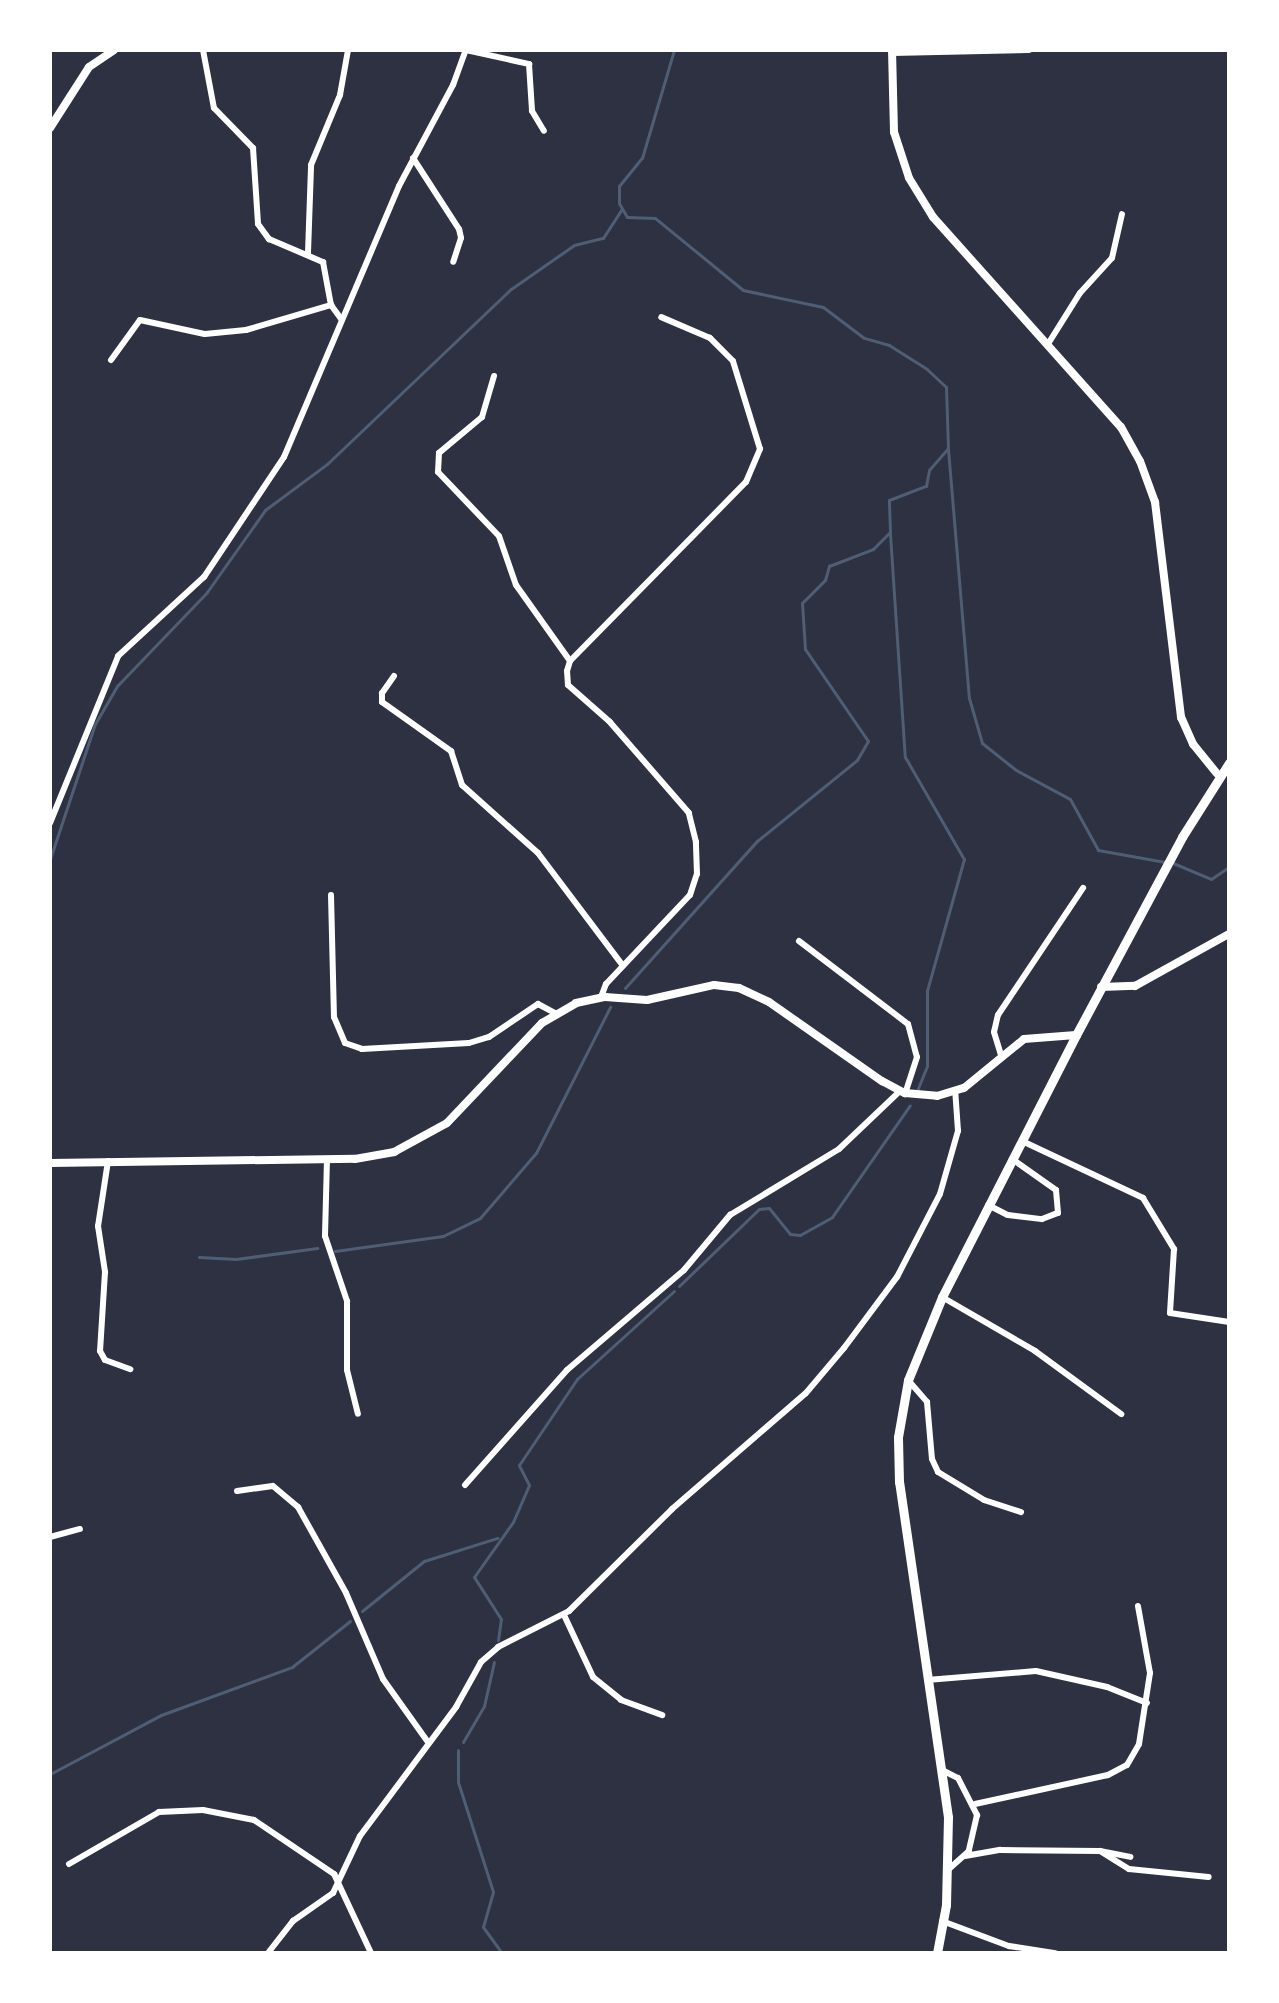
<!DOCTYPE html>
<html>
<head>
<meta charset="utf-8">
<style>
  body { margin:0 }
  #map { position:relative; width:1279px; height:2003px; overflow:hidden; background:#2d3142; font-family:"Nunito Sans",sans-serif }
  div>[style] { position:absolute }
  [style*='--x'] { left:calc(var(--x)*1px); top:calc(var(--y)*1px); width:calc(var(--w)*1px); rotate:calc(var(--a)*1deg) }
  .stream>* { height:3px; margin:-1.5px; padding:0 1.5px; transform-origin:1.5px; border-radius:1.5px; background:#4f5d75 }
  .minor>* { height:6px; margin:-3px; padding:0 3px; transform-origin:3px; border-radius:3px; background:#fff }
  .tertiary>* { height:8px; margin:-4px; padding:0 4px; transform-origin:4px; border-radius:4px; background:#fff }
  .secondary>* { height:9px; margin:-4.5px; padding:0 4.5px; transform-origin:4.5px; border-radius:4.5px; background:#fff }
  span { translate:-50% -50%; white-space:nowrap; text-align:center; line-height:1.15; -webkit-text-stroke:6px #fff; paint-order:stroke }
  .frame { position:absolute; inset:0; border:52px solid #fff; pointer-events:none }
</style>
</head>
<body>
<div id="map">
  <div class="stream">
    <i style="--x:948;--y:449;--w:250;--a:85.2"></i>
    <i style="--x:969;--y:698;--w:47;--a:73.9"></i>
    <i style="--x:982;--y:743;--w:43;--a:38.5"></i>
    <i style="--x:1016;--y:770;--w:61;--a:28.2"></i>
    <i style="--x:1070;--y:799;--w:58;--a:61.2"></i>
    <i style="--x:1098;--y:850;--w:68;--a:10.2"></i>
    <i style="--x:890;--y:534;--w:224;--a:86.2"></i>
    <i style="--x:905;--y:757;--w:118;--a:60"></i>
    <i style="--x:964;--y:859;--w:137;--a:105.7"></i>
    <i style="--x:927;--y:991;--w:75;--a:90"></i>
    <i style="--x:927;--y:1066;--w:27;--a:112"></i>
    <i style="--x:50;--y:859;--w:142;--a:-71.6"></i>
    <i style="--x:95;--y:724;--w:44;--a:-59.9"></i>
    <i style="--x:117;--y:686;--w:130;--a:-46.2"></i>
    <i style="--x:207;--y:592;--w:100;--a:-54.7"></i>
    <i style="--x:265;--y:510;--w:77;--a:-36.6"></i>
    <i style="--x:327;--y:464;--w:254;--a:-43.6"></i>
    <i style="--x:511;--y:289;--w:77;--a:-34.9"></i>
    <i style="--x:574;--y:245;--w:30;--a:-14"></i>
    <i style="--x:603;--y:238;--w:35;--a:-57"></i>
    <i style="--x:1173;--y:863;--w:41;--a:22.8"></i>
    <i style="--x:1211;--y:879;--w:22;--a:-34"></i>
    <i style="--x:625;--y:988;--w:198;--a:-48.1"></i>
    <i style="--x:757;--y:841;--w:129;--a:-39"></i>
    <i style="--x:857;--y:760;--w:22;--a:-60"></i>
    <i style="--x:868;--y:741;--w:112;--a:-124.4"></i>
    <i style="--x:805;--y:649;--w:46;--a:-93.7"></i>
    <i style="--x:802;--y:603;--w:33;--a:-45"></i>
    <i style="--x:825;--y:580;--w:15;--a:-74"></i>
    <i style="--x:829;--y:566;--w:47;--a:-21.1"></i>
    <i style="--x:873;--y:549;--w:24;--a:-45"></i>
    <i style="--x:890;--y:532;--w:32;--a:-92"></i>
    <i style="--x:889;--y:500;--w:40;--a:-21"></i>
    <i style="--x:926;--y:486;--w:16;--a:-79"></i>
    <i style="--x:929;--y:470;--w:29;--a:-49"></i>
    <i style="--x:948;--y:448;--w:61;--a:-91.9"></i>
    <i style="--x:946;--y:387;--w:26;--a:-137"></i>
    <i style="--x:927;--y:369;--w:45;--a:-147.7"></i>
    <i style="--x:889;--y:345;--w:26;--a:-164"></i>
    <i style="--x:864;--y:338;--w:51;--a:-142.9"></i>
    <i style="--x:823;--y:307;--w:82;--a:-168"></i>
    <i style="--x:743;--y:290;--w:114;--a:-140.7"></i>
    <i style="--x:655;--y:218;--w:28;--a:-178"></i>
    <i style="--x:627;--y:217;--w:16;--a:-120"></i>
    <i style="--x:619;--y:203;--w:17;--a:-90"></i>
    <i style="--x:619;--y:186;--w:36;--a:-51"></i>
    <i style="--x:642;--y:158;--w:113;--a:-73.5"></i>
    <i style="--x:335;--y:1251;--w:109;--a:-7.9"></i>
    <i style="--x:443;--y:1236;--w:41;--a:-25.9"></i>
    <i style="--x:480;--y:1218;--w:86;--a:-49.3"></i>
    <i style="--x:536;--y:1153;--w:164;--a:-63.1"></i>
    <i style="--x:199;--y:1257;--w:37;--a:3"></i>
    <i style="--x:236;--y:1259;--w:82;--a:-7.7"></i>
    <i style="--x:679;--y:1286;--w:111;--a:-43.9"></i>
    <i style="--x:759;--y:1209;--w:10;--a:-6"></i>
    <i style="--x:769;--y:1208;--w:33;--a:51"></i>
    <i style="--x:790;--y:1234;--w:10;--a:6"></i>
    <i style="--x:800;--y:1235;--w:37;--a:-29"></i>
    <i style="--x:832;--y:1217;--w:136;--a:-55.1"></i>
    <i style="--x:362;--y:1611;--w:80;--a:-38.9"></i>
    <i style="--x:424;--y:1561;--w:77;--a:-17.5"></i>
    <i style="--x:498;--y:1640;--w:21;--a:-82"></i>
    <i style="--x:501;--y:1619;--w:50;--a:-122.7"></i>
    <i style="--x:474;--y:1577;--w:67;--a:-54.7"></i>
    <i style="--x:513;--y:1522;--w:40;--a:-66.6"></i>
    <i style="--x:529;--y:1485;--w:22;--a:-117"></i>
    <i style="--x:519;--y:1465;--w:104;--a:-56"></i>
    <i style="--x:577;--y:1379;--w:131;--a:-42.2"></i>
    <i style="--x:463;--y:1742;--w:42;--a:-59.7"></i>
    <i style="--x:484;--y:1706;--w:45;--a:-77.2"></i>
    <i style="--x:458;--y:1750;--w:32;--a:90"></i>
    <i style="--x:458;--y:1782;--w:115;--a:72.3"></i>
    <i style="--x:493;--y:1892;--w:36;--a:106"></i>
    <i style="--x:483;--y:1927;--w:32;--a:54"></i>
    <i style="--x:50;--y:1774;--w:126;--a:-28"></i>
    <i style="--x:161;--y:1715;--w:140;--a:-20.1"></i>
    <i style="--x:292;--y:1667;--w:74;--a:-38.4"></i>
  </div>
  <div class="minor">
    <i style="--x:203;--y:50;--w:59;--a:79.3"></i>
    <i style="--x:214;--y:108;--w:56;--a:45.7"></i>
    <i style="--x:253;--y:148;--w:76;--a:86.2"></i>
    <i style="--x:258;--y:224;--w:19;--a:54"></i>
    <i style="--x:269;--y:239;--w:59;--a:23.1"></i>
    <i style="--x:323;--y:262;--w:44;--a:79.5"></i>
    <i style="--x:331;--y:305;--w:17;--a:54"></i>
    <i style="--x:466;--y:50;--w:65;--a:12.5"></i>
    <i style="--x:529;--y:64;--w:47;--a:86.3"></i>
    <i style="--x:532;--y:111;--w:23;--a:59"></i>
    <i style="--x:892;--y:53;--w:137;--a:-1.3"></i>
    <i style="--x:413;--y:158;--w:85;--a:57.1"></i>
    <i style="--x:459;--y:229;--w:9;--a:77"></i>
    <i style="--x:461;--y:238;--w:25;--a:108"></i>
    <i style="--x:308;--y:253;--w:88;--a:-88"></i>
    <i style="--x:311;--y:165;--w:76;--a:-67.5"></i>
    <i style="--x:340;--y:95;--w:46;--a:-79.9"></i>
    <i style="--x:1048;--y:344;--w:60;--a:-57.9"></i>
    <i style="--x:1080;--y:293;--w:47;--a:-47.6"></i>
    <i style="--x:1112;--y:258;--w:45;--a:-77.2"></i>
    <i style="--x:111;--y:360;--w:49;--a:-54.1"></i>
    <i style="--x:140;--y:320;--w:66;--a:12.2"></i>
    <i style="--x:205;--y:334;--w:41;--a:-5.6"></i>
    <i style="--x:246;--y:330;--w:89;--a:-16.4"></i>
    <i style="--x:494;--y:376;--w:43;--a:106.3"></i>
    <i style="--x:482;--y:417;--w:56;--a:140.1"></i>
    <i style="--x:439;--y:453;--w:19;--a:93"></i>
    <i style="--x:438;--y:472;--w:88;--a:46.4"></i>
    <i style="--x:499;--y:536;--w:52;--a:70.9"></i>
    <i style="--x:516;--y:585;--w:93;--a:54.6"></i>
    <i style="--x:394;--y:676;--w:21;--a:125"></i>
    <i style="--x:382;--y:693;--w:9;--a:90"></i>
    <i style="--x:382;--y:702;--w:85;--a:35.4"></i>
    <i style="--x:451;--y:751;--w:36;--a:72"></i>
    <i style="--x:462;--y:785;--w:102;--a:41.8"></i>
    <i style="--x:538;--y:853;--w:141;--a:53"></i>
    <i style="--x:50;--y:823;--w:180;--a:-67.8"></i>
    <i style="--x:118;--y:656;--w:117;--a:-42.6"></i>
    <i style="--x:204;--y:577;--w:144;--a:-56.3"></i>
    <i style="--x:284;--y:457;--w:294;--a:-67"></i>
    <i style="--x:399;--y:186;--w:115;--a:-61.9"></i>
    <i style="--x:453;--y:85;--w:37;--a:-70"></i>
    <i style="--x:331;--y:895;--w:122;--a:88.6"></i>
    <i style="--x:334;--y:1017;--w:28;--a:67"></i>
    <i style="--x:345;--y:1043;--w:18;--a:19"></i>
    <i style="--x:362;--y:1049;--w:107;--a:-3.2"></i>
    <i style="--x:469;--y:1043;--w:21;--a:-17"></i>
    <i style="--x:489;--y:1037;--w:59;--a:-34"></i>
    <i style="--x:538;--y:1004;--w:21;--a:28"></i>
    <i style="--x:799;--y:941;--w:137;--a:37.3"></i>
    <i style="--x:908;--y:1024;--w:34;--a:75"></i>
    <i style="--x:917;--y:1057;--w:38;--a:108"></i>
    <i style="--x:601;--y:997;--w:14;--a:-69"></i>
    <i style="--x:606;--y:984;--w:122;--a:-46.7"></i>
    <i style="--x:690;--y:895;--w:22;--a:-72"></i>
    <i style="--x:697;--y:874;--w:32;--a:-92"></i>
    <i style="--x:696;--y:842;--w:30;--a:-104"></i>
    <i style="--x:689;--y:813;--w:121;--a:-131"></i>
    <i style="--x:610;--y:722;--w:56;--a:-138.6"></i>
    <i style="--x:568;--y:685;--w:14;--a:-94"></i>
    <i style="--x:567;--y:671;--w:10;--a:-73"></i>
    <i style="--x:570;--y:661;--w:251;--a:-45.5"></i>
    <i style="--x:746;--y:482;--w:36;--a:-67"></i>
    <i style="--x:760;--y:449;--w:92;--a:-107.1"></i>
    <i style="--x:733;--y:361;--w:33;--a:-135"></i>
    <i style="--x:710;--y:338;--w:53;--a:-156.8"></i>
    <i style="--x:1001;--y:1055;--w:24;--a:-107"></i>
    <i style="--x:994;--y:1032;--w:17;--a:-77"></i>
    <i style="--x:998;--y:1015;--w:153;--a:-56.2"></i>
    <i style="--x:1022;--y:1141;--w:134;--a:25.2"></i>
    <i style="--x:1143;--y:1198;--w:60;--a:58.7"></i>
    <i style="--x:1174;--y:1249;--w:64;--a:93.6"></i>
    <i style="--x:1170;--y:1313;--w:60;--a:8.7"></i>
    <i style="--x:327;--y:1159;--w:77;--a:91.5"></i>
    <i style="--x:325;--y:1236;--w:69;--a:71.3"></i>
    <i style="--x:347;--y:1301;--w:69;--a:90"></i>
    <i style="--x:347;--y:1370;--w:45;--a:76"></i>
    <i style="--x:108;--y:1161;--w:66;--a:98.7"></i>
    <i style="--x:98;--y:1226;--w:47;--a:81.3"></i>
    <i style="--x:105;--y:1272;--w:79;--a:93.6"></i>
    <i style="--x:100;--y:1351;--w:10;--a:61"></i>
    <i style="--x:105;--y:1360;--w:27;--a:20"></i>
    <i style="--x:988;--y:1205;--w:22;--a:27"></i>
    <i style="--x:1008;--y:1215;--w:34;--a:7"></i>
    <i style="--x:1042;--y:1219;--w:17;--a:-21"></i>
    <i style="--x:1058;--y:1213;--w:23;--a:-95"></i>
    <i style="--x:1056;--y:1190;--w:54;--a:-144.8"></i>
    <i style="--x:942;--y:1297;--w:108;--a:30.1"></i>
    <i style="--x:1035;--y:1351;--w:107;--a:36.2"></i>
    <i style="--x:908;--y:1380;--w:29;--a:49"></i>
    <i style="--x:927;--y:1402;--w:57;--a:85"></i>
    <i style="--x:932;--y:1459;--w:14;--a:65"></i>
    <i style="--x:938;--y:1472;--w:54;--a:31.3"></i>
    <i style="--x:984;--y:1500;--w:39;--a:18"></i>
    <i style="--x:465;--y:1485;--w:154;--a:-48.4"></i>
    <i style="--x:567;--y:1370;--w:154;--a:-40.5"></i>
    <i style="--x:684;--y:1270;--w:72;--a:-50.1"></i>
    <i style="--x:730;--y:1215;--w:127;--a:-31.2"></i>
    <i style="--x:839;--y:1149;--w:84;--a:-43.6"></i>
    <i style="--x:237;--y:1491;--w:36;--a:-8"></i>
    <i style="--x:273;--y:1486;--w:33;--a:40"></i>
    <i style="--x:298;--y:1507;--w:98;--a:60.8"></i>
    <i style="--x:346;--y:1593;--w:94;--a:66.7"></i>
    <i style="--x:383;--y:1679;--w:77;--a:54.5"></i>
    <i style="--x:50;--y:1537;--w:31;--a:-15"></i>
    <i style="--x:564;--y:1615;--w:68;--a:64.9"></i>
    <i style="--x:593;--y:1677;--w:36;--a:39"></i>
    <i style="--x:621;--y:1700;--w:44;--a:20.1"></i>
    <i style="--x:927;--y:1680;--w:109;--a:-4.7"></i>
    <i style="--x:1036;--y:1671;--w:73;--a:12.7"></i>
    <i style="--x:1107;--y:1687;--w:43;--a:21.8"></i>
    <i style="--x:942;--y:1770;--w:18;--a:27"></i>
    <i style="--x:958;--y:1778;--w:42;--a:62.8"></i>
    <i style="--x:977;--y:1815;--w:37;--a:103"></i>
    <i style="--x:969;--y:1851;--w:27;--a:138"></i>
    <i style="--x:975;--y:1804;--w:136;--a:-12.3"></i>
    <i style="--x:1108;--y:1775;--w:21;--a:-28"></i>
    <i style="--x:1127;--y:1765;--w:24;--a:-60"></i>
    <i style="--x:1139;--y:1744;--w:72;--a:-81.2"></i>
    <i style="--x:1150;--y:1673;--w:68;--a:-100.2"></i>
    <i style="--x:1100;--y:1851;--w:31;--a:11"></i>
    <i style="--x:965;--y:1856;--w:36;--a:-10"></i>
    <i style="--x:1000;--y:1850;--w:100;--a:0.6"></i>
    <i style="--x:1100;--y:1851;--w:34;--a:32"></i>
    <i style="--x:1129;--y:1869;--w:80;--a:5.7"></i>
    <i style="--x:69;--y:1864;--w:104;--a:-30"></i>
    <i style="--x:159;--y:1812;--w:44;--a:-2.6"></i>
    <i style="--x:203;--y:1810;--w:52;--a:11.1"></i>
    <i style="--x:254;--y:1820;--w:97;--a:34"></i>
    <i style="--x:334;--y:1874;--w:87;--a:64.9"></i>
    <i style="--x:942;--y:1921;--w:72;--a:20.5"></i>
    <i style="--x:1009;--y:1946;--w:47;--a:8.7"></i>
    <i style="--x:268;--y:1953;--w:41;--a:-52"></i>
    <i style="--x:293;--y:1921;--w:49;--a:-35"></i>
    <i style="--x:333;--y:1893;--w:63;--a:-64.7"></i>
    <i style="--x:360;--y:1836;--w:161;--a:-53.3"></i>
    <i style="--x:456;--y:1707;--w:51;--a:-60.9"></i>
    <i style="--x:481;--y:1662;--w:23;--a:-41"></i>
    <i style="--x:498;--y:1647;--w:80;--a:-26.9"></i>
    <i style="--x:569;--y:1611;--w:145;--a:-44.7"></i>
    <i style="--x:672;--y:1509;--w:177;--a:-40.9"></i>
    <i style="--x:806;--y:1393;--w:59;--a:-49.8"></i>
    <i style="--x:844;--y:1348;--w:89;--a:-53.3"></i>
    <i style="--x:897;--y:1277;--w:93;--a:-62.6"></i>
    <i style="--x:940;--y:1194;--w:66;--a:-74.1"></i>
    <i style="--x:958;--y:1131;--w:39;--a:-94"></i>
  </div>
  <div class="tertiary">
    <i style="--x:892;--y:50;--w:82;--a:88.6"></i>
    <i style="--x:894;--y:132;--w:48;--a:71.9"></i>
    <i style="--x:909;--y:178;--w:46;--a:58.4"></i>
    <i style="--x:933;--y:217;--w:282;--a:48.2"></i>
    <i style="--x:1121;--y:427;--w:39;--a:61"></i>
    <i style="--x:1140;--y:461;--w:44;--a:69.9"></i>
    <i style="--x:1155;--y:502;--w:217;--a:83.1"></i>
    <i style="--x:1181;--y:717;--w:30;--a:66"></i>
    <i style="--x:1193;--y:744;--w:38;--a:51"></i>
    <i style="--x:50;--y:128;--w:72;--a:-57.4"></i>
    <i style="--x:89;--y:67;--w:30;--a:-34"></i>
    <i style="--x:1101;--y:987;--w:34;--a:-2"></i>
    <i style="--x:1135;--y:986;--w:107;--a:-29"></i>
    <i style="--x:50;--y:1163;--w:305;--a:-0.8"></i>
    <i style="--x:355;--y:1159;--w:40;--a:-10"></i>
    <i style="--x:394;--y:1152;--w:60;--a:-28.7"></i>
    <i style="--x:447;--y:1123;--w:138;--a:-46.5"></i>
    <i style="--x:542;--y:1023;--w:39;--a:-30"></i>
    <i style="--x:576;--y:1003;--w:30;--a:-12"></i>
    <i style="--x:605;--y:997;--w:42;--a:4.1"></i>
    <i style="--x:647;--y:1000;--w:69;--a:-12.6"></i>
    <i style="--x:714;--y:985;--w:25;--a:7"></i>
    <i style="--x:739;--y:988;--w:33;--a:25"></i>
    <i style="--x:769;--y:1002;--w:138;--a:35"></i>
    <i style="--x:882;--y:1081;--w:26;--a:28"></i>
    <i style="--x:905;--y:1093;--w:32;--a:5"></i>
    <i style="--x:937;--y:1096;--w:28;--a:-17"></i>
    <i style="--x:964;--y:1088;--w:77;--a:-39.2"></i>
    <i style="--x:1024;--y:1039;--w:52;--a:-4.4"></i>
  </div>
  <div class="secondary">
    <i style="--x:937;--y:1953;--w:49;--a:-79.4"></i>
    <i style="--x:946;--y:1905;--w:88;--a:-88.7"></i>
    <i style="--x:948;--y:1817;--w:339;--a:-98.3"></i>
    <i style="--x:899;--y:1482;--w:45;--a:-91.3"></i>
    <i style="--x:898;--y:1437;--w:58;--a:-80"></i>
    <i style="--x:908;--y:1380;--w:90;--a:-67.7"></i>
    <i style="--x:942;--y:1297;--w:294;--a:-62.9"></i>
    <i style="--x:1076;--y:1035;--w:225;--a:-61.8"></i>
    <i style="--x:1182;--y:837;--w:88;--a:-57.6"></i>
  </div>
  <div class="frame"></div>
</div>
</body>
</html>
